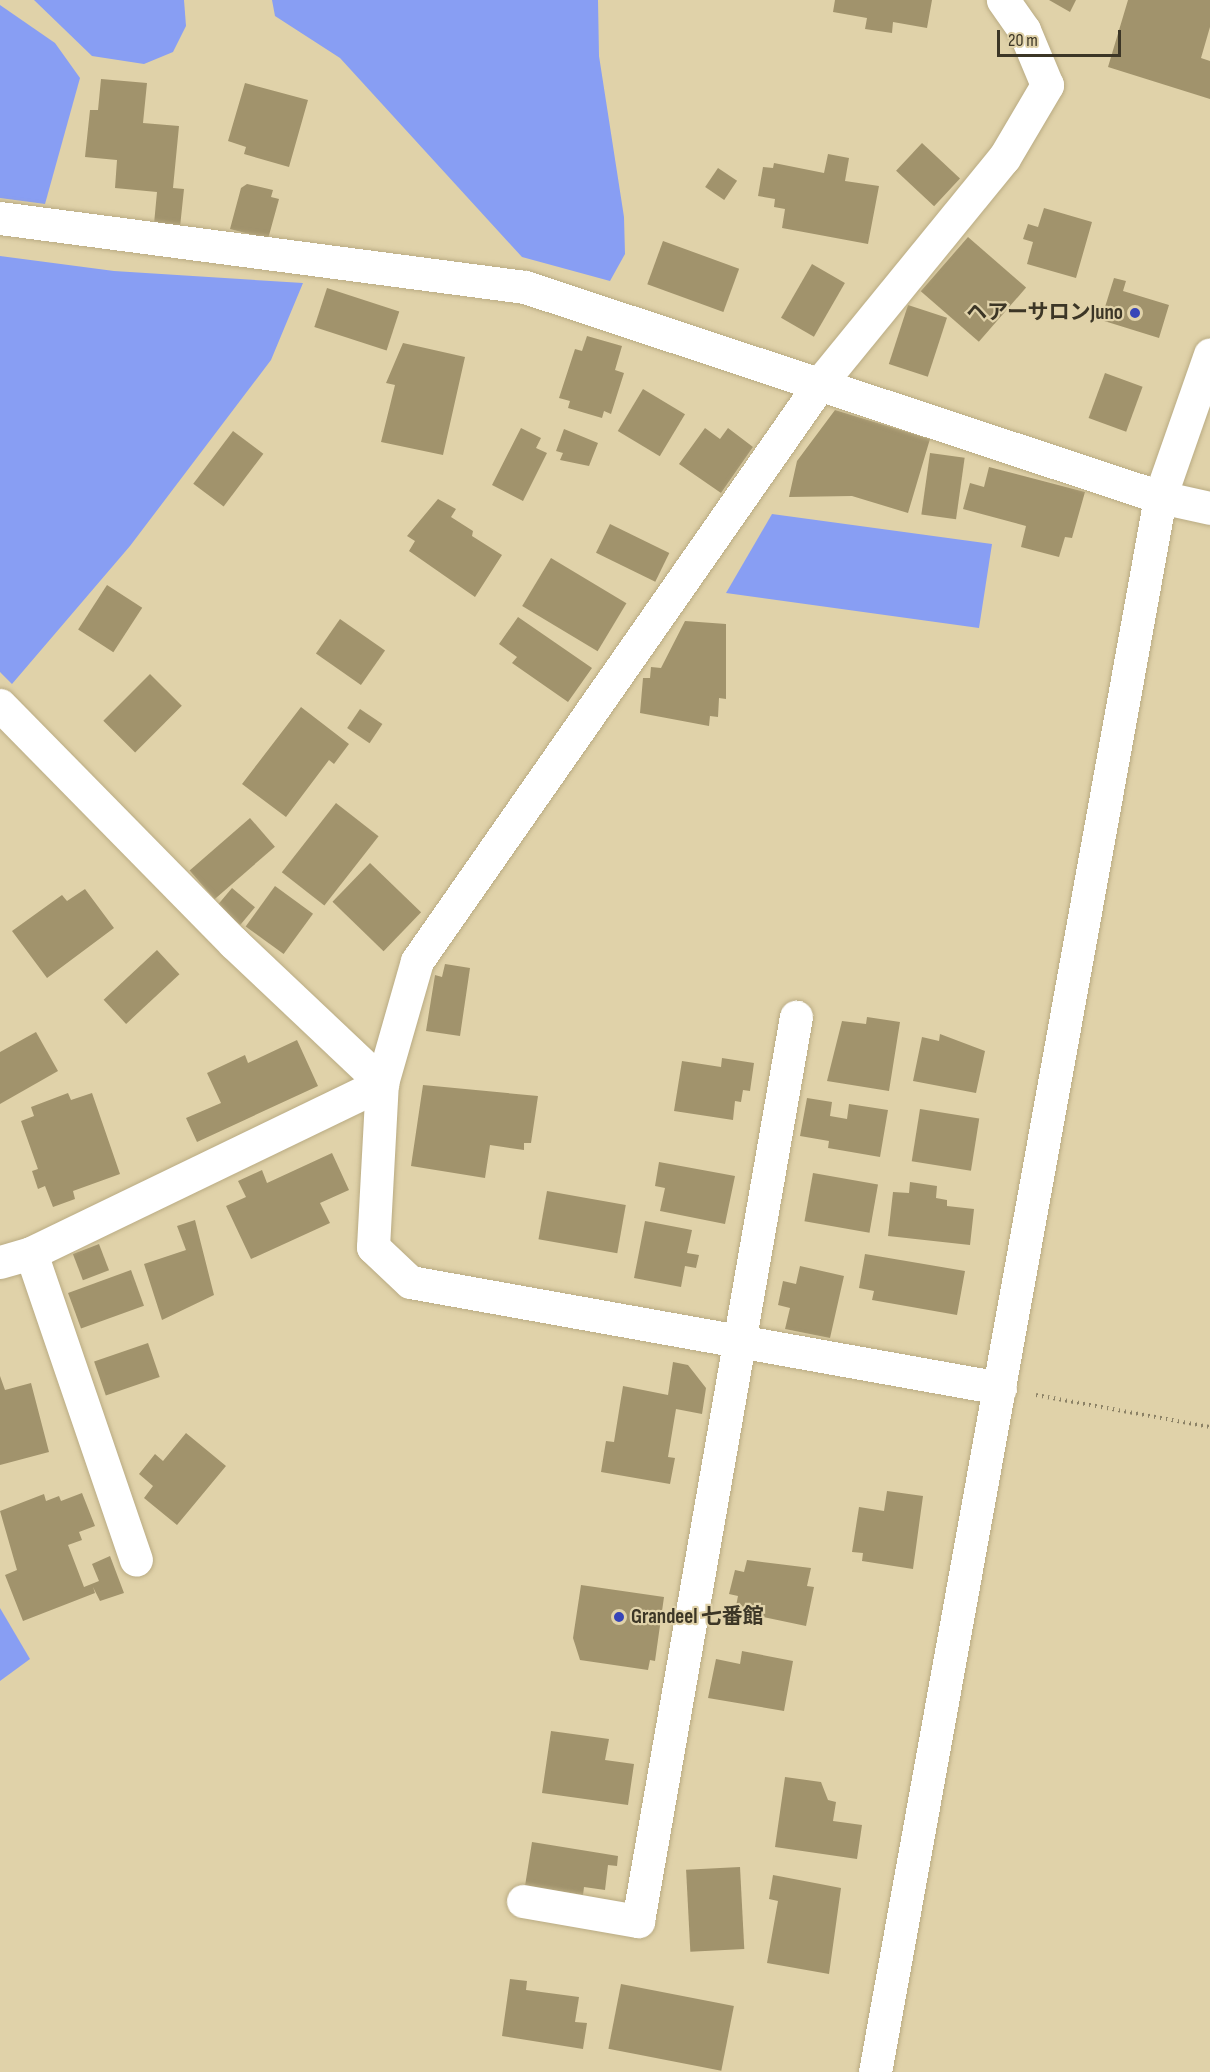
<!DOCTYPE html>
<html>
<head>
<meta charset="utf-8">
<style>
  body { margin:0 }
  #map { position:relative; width:1210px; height:2072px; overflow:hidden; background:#e0d2a9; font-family:"Sofia Sans Condensed","Noto Sans JP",sans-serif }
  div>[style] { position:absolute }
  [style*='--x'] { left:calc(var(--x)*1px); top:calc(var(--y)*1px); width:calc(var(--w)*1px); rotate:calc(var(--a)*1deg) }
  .green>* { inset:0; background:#889ef3 }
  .building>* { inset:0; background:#a1936c; transform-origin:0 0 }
  .path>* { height:4px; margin-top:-2px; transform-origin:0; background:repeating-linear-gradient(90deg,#8c8266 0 1.5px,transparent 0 6px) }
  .roads { filter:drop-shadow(0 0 2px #b9ab83) drop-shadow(0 0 2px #b9ab83) }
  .minor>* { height:33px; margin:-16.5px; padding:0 16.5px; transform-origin:16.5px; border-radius:16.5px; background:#fff }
  .dots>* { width:16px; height:16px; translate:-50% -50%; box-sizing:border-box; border:3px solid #e0d2a9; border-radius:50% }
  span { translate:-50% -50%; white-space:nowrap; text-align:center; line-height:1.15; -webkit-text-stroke:4.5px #e0d2a9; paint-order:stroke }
  .poi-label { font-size:21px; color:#3c3626; font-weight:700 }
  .right { translate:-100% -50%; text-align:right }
  .left { translate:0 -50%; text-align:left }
  .scale { position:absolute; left:997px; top:30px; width:124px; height:27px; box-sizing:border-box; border:3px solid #3c3626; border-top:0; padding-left:8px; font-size:18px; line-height:21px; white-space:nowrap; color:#3c3626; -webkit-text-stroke:4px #e0d2a9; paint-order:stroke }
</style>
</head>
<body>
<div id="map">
  <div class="green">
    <i style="clip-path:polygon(34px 0,184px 0,186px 26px,173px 52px,144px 64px,92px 56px)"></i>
    <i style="clip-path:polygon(272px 0,598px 0,599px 56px,624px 217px,625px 254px,610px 281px,522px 257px,340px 58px,275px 16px)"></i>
    <i style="clip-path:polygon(0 5px,55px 43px,80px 78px,45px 204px,0 198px)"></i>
    <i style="clip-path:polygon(0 256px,114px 271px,303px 283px,271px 360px,130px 546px,12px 684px,0 672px)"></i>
    <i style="clip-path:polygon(772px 514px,992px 544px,979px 628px,726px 593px)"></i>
    <i style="clip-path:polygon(0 1608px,30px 1659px,0 1681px)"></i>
  </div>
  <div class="building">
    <i style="clip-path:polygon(835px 0,932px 0,927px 28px,893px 22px,892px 33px,865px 29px,867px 18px,833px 12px)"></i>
    <i style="clip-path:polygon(1049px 0,1076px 0,1070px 12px)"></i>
    <i style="clip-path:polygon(1128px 0,1210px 0,1210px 27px,1201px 58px,1210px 61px,1210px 99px,1108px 67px)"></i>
    <i style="clip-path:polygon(101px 79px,147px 83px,143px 123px,179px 126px,173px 188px,184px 189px,180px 227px,154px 224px,157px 192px,115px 188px,117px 160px,85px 157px,90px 110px,98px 110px)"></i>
    <i style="clip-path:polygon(245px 83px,308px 100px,289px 167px,244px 154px,246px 147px,228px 141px)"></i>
    <i style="left:922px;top:143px;width:52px;height:38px;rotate:43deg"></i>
    <i style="clip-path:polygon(828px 154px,849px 158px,845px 181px,879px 186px,868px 244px,782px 228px,785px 209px,774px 207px,775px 199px,758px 196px,763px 167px,773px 168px,774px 163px,824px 173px)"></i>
    <i style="left:718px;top:168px;width:23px;height:23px;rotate:34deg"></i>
    <i style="clip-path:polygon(247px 184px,273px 190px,271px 197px,279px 199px,268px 239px,230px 229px,241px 188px)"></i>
    <i style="clip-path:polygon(1044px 208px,1092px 222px,1076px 278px,1027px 264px,1033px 242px,1023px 239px,1028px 224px,1038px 227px)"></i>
    <i style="left:968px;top:237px;width:77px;height:72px;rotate:41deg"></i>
    <i style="left:663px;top:241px;width:81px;height:46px;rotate:20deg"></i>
    <i style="left:812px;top:264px;width:38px;height:62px;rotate:30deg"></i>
    <i style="clip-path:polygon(1114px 278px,1126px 281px,1123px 291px,1169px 305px,1159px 338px,1101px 320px)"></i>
    <i style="left:327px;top:288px;width:76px;height:41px;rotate:18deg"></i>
    <i style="left:908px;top:305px;width:41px;height:62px;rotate:18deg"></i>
    <i style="clip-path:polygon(587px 336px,622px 346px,615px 370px,624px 373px,611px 414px,604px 411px,602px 418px,568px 408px,570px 401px,559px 398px,575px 349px,582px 351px)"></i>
    <i style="clip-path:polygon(403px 343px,465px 357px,443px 455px,381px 442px,395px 385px,386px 383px)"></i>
    <i style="left:1105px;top:373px;width:40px;height:48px;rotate:20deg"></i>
    <i style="left:643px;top:389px;width:49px;height:49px;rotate:31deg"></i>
    <i style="clip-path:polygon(835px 410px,930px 439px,908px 513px,852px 496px,789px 497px,797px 461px)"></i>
    <i style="clip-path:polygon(521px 428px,541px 438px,536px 448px,547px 453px,523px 501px,492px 485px)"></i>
    <i style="clip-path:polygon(705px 428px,720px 439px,728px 428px,753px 447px,721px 493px,679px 464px)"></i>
    <i style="clip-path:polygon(564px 429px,598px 443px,589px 466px,560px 460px,563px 453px,556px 451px)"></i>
    <i style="left:233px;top:431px;width:38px;height:66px;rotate:37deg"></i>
    <i style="left:930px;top:453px;width:35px;height:62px;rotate:8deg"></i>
    <i style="clip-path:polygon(989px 467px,1085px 492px,1072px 538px,1065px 537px,1059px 557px,1021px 547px,1026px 526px,963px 509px,970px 483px,984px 487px)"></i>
    <i style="clip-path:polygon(438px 499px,456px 509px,451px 517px,473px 531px,472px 536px,502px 555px,475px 597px,409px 551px,415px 541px,407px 536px)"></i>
    <i style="left:610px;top:524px;width:66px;height:32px;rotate:26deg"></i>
    <i style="left:551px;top:558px;width:88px;height:56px;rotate:31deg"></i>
    <i style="left:107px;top:585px;width:42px;height:53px;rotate:33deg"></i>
    <i style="clip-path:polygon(518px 617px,592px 668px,568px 702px,512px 663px,517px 657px,499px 644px)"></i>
    <i style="left:340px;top:619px;width:55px;height:42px;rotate:35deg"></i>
    <i style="clip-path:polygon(685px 621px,726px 624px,726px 699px,719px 698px,718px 717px,710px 716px,709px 726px,640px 713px,643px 678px,650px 678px,651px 667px,661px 668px)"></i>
    <i style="left:150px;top:674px;width:45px;height:66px;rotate:45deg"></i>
    <i style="clip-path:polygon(301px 707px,349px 744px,334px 764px,329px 760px,286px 817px,242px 784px)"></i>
    <i style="left:360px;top:709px;width:27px;height:23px;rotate:34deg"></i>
    <i style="left:336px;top:803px;width:54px;height:88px;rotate:38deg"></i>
    <i style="left:250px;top:818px;width:38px;height:80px;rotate:49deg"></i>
    <i style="left:370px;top:863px;width:71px;height:54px;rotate:44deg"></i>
    <i style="left:275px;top:886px;width:47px;height:50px;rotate:36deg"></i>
    <i style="left:232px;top:888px;width:30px;height:23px;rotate:40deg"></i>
    <i style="clip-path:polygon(85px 889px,114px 928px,47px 978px,12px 931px,62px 895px,67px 901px)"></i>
    <i style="left:157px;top:950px;width:33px;height:73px;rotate:47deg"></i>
    <i style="clip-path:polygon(445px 964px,470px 968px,460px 1036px,426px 1031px,435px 975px,442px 977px)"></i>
    <i style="clip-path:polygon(867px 1017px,900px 1022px,889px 1091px,827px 1081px,842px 1021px,866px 1024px)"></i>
    <i style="clip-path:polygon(36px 1032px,58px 1071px,0 1104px,0 1052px)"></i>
    <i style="clip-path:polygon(940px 1034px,985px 1051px,976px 1093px,913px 1081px,922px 1037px,939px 1041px)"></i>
    <i style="clip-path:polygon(297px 1040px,318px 1086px,197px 1142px,186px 1118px,221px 1103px,207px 1073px,245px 1055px,248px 1063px)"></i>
    <i style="clip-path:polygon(722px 1058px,754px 1063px,750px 1091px,743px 1090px,741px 1102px,735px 1101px,733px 1120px,674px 1111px,682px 1061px,721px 1067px)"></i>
    <i style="clip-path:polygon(423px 1085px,538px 1096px,531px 1143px,524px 1143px,524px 1150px,490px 1145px,485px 1178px,411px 1166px)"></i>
    <i style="clip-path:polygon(68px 1093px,71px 1100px,92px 1093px,120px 1174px,73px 1191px,75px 1199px,53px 1207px,45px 1186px,38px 1189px,32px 1171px,38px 1169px,21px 1121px,34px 1116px,31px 1107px)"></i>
    <i style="clip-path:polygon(807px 1098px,832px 1102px,830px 1116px,847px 1119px,849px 1104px,888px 1110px,880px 1157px,828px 1148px,829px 1141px,800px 1136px)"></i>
    <i style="left:920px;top:1109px;width:60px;height:53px;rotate:9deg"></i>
    <i style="clip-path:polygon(332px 1153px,349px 1190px,320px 1203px,330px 1223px,251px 1259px,226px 1206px,246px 1197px,238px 1181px,262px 1170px,267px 1183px)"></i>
    <i style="clip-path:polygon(659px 1162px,735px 1176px,725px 1224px,660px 1211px,665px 1188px,655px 1186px)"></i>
    <i style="left:813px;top:1173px;width:66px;height:49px;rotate:10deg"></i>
    <i style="clip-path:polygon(910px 1182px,937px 1186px,936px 1198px,947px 1200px,947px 1206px,974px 1209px,970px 1245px,888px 1236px,893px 1192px,909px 1193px)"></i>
    <i style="left:547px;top:1191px;width:80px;height:49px;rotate:10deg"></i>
    <i style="clip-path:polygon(195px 1220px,214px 1295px,162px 1320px,144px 1264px,186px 1250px,177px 1226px)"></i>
    <i style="clip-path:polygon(645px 1221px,692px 1230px,687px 1253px,699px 1255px,696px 1268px,685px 1266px,681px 1287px,634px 1278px)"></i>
    <i style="left:99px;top:1244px;width:28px;height:28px;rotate:69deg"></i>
    <i style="clip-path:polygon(865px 1254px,965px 1271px,957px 1315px,872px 1300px,874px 1291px,859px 1288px)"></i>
    <i style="clip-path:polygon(800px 1266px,844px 1276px,830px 1338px,785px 1329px,790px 1308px,778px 1305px,783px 1281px,796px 1284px)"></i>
    <i style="left:131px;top:1270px;width:38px;height:67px;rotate:70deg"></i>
    <i style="left:148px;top:1343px;width:36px;height:57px;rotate:71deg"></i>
    <i style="clip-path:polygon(673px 1362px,688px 1365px,706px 1388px,702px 1414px,676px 1409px,668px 1457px,675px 1458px,670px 1484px,601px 1472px,606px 1441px,614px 1442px,623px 1386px,668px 1395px)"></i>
    <i style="clip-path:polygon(0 1376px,5px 1390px,31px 1383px,49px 1452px,0 1465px)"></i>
    <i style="clip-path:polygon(186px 1433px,226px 1466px,177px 1525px,144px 1498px,153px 1486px,139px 1474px,155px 1454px,163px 1461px)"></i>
    <i style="clip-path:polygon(887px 1491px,923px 1496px,913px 1569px,862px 1561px,863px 1553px,852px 1552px,859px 1507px,884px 1511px)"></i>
    <i style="clip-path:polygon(82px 1493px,95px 1526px,79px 1532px,82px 1540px,68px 1545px,84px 1587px,99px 1581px,92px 1564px,110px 1556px,124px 1593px,100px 1601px,93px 1587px,95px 1593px,23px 1621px,5px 1575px,17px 1570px,0 1511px,44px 1494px,46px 1501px,59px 1496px,61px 1501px)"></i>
    <i style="clip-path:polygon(747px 1560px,811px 1568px,807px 1586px,814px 1587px,806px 1626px,735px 1611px,738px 1596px,729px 1594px,735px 1570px,744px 1572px)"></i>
    <i style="clip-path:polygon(581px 1585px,664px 1597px,655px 1661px,650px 1660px,648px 1670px,580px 1660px,573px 1638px)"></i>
    <i style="clip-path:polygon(742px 1651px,793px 1661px,784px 1711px,708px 1698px,716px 1659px,740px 1664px)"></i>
    <i style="clip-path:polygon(551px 1731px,609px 1739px,605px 1760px,634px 1764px,628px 1805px,542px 1793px)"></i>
    <i style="clip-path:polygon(785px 1777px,821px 1782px,828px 1800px,836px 1802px,833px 1821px,862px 1825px,857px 1859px,775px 1847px)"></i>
    <i style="clip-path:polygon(532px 1842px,618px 1856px,617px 1866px,608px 1865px,605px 1890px,584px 1887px,583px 1895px,525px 1886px)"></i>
    <i style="left:740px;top:1867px;width:82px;height:54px;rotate:87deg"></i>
    <i style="clip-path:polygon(773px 1875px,841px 1888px,829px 1974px,767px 1963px,778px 1901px,769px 1899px)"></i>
    <i style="clip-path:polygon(510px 1979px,527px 1981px,526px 1990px,579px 1997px,575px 2022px,587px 2023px,583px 2049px,502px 2036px)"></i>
    <i style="left:621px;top:1984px;width:115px;height:66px;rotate:11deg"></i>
  </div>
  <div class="path">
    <i style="--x:1036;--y:1395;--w:177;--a:10.4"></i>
  </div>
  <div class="roads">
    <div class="minor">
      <i style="--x:0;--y:218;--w:530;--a:7.49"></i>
      <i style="--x:525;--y:287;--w:669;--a:18.3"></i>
      <i style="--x:1160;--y:497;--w:51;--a:12.4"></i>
      <i style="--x:0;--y:705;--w:334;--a:45.5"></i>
      <i style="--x:234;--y:943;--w:204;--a:43.4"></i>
      <i style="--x:31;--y:1253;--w:324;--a:71.1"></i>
      <i style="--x:0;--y:1262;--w:32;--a:-16"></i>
      <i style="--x:31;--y:1253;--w:390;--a:-25.8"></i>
      <i style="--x:1000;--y:1388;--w:599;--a:-169.81"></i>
      <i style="--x:410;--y:1282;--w:51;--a:-136.6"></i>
      <i style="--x:373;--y:1247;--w:164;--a:-86.9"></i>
      <i style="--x:382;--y:1083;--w:127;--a:-74"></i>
      <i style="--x:417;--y:961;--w:706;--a:-55.09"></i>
      <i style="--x:821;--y:382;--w:289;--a:-50.8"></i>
      <i style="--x:1004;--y:158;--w:85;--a:-59.5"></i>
      <i style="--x:1047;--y:85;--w:60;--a:-112.7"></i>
      <i style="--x:1024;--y:30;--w:37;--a:-125"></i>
      <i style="--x:523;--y:1901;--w:117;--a:9.9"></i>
      <i style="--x:638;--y:1921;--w:918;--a:-80.09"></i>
      <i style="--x:875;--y:2072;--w:1601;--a:-79.74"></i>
      <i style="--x:1160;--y:497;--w:151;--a:-70.7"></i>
    </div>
  </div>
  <div class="dots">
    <i style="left:1135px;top:313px;background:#3745b8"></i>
    <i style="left:619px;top:1617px;background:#3745b8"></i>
  </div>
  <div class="poi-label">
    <span class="right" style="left:1123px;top:313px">ヘアーサロンJuno</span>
    <span class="left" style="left:631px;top:1617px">Grandeel 七番館</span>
  </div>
  <div class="scale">20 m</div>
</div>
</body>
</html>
